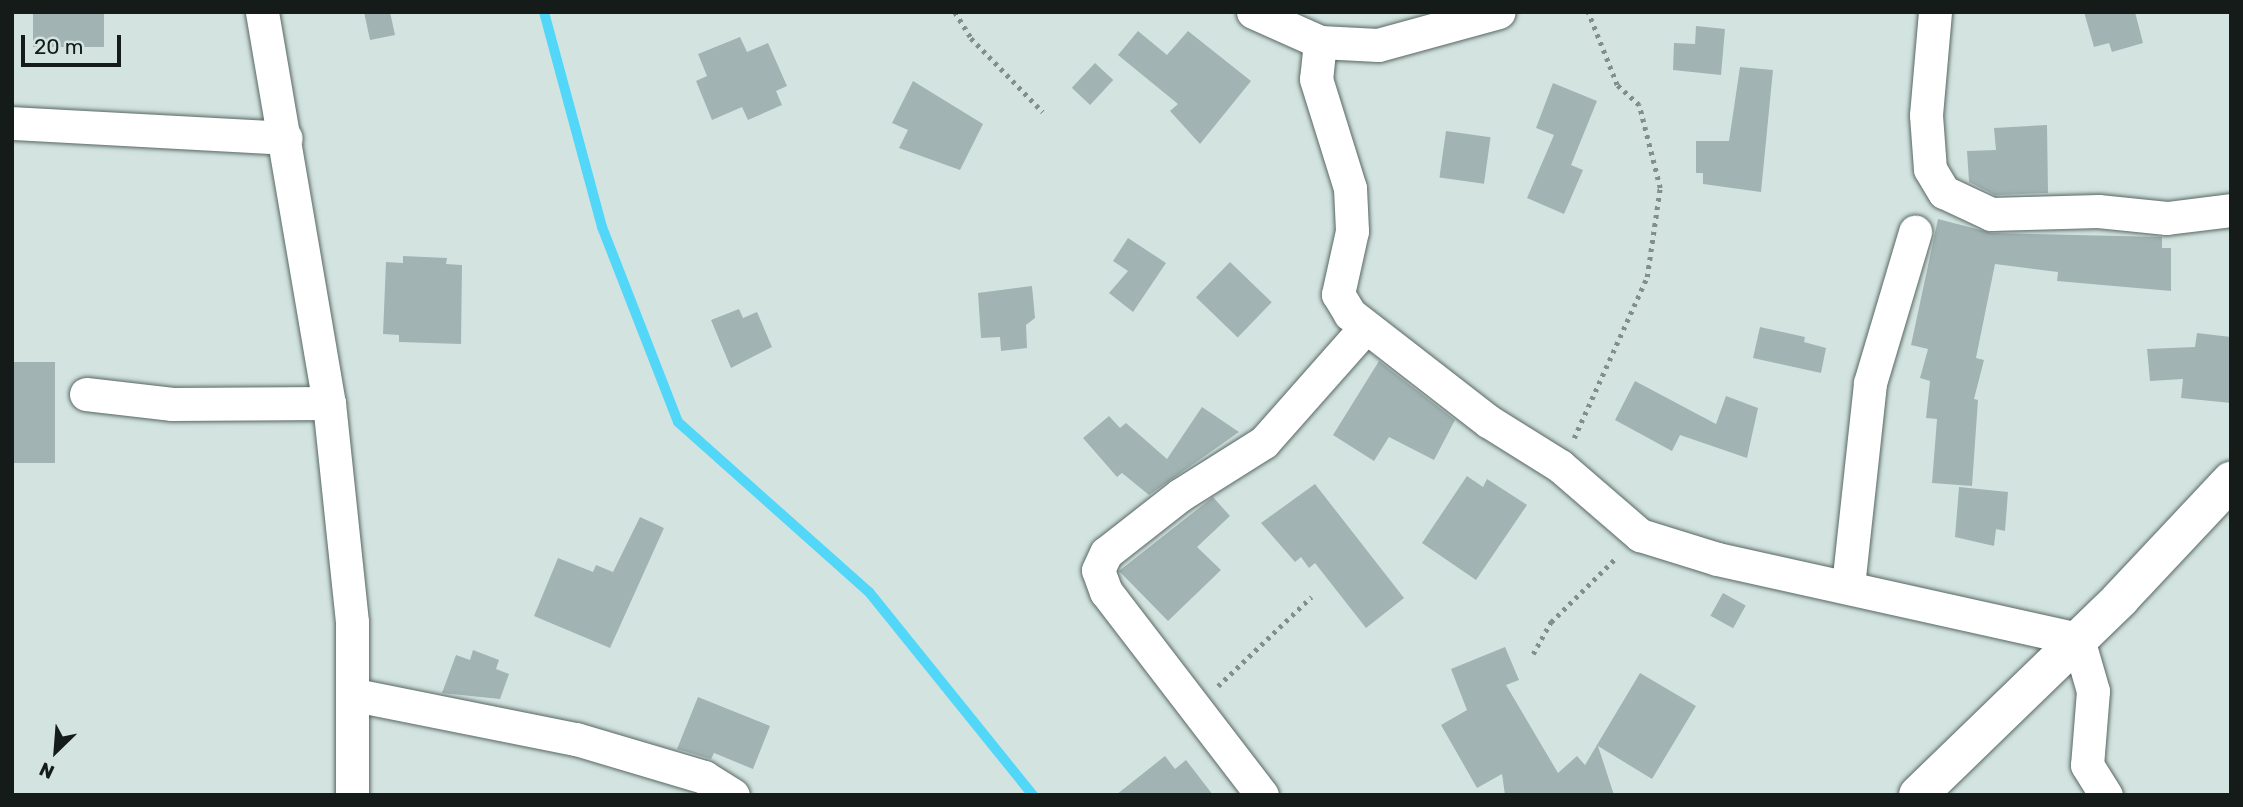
<!DOCTYPE html>
<html>
<head>
<meta charset="utf-8">
<style>
  body { margin:0 }
  #map { position:relative; width:2243px; height:807px; overflow:hidden; background:#d3e4e0; font-family:Rubik,sans-serif }
  div>[style] { position:absolute }
  [style*='--x'] { left:calc(var(--x)*1px); top:calc(var(--y)*1px); width:calc(var(--w)*1px); rotate:calc(var(--a)*1deg) }
  .stream>* { height:10px; margin:-5px; padding:0 5px; transform-origin:5px; border-radius:5px; background:#52d7f9 }
  .building>* { inset:0; background:#a2b3b4; transform-origin:0 0 }
  .path>* { height:4.5px; margin-top:-2.25px; transform-origin:0; background:repeating-linear-gradient(90deg,#818e8a 0 3.5px,transparent 0 8.5px) }
  .roads { filter:drop-shadow(0 0 2px #586763) drop-shadow(0 0 2px #586763) }
  .street>* { height:33px; margin:-16.5px; padding:0 16.5px; transform-origin:16.5px; border-radius:16.5px; background:#fff }
  .secondary>* { height:38px; margin:-19px; padding:0 19px; transform-origin:19px; border-radius:19px; background:#fff }
  span { translate:-50% -50%; white-space:nowrap; text-align:center; line-height:1.15; -webkit-text-stroke:7px #d3e4e0; paint-order:stroke }
  .frame { position:absolute; inset:0; border:14px solid #141b19; pointer-events:none }
  .north { position:absolute; left:21px; top:716px; width:70px; height:70px; -webkit-text-stroke:5px #d3e4e0; paint-order:stroke; rotate:205deg; font-size:19px; font-weight:700; line-height:28px; text-align:center; color:#141b19 }
  .north::after { content:''; display:block; margin:auto; width:24px; height:32px; background:#141b19; clip-path:polygon(50% 0,100% 100%,50% 72%,0 100%) }
  .scale { position:absolute; left:21px; top:35px; width:100px; height:32px; box-sizing:border-box; border:4px solid #141b19; border-top:0; padding-left:9px; font-size:21px; line-height:24px; white-space:nowrap; color:#141b19; -webkit-text-stroke:5px #d3e4e0; paint-order:stroke }
</style>
</head>
<body>
<div id="map">
  <div class="stream">
    <i style="--x:544;--y:12;--w:223;--a:74.9"></i>
    <i style="--x:602;--y:227;--w:209;--a:68.7"></i>
    <i style="--x:678;--y:422;--w:256;--a:41.7"></i>
    <i style="--x:869;--y:592;--w:261;--a:51.1"></i>
  </div>
  <div class="building">
    <i style="left:33px;top:12px;width:71px;height:35px"></i>
    <i style="clip-path:polygon(364px 12px,390px 12px,395px 35px,370px 40px)"></i>
    <i style="clip-path:polygon(2084px 12px,2135px 12px,2143px 43px,2112px 52px,2109px 43px,2094px 47px)"></i>
    <i style="clip-path:polygon(1696px 26px,1725px 29px,1721px 75px,1673px 70px,1674px 43px,1695px 44px)"></i>
    <i style="clip-path:polygon(1138px 31px,1167px 55px,1188px 31px,1251px 81px,1200px 144px,1170px 111px,1178px 104px,1118px 55px)"></i>
    <i style="clip-path:polygon(740px 37px,747px 52px,768px 43px,787px 86px,776px 91px,782px 105px,748px 120px,742px 107px,712px 120px,696px 81px,707px 76px,698px 54px)"></i>
    <i style="left:1095px;top:63px;width:25px;height:34px;rotate:43deg"></i>
    <i style="clip-path:polygon(1740px 67px,1773px 70px,1761px 192px,1703px 184px,1703px 173px,1696px 173px,1696px 141px,1729px 141px)"></i>
    <i style="clip-path:polygon(913px 81px,983px 124px,960px 170px,899px 148px,908px 130px,892px 123px)"></i>
    <i style="clip-path:polygon(1553px 83px,1597px 101px,1571px 165px,1583px 170px,1564px 214px,1527px 198px,1554px 135px,1536px 128px)"></i>
    <i style="clip-path:polygon(2047px 125px,2048px 193px,1995px 195px,1969px 182px,1967px 151px,1996px 150px,1994px 128px)"></i>
    <i style="left:1446px;top:131px;width:45px;height:47px;rotate:8deg"></i>
    <i style="clip-path:polygon(1938px 219px,1992px 233px,2162px 237px,2162px 248px,2171px 248px,2171px 291px,2057px 281px,2058px 272px,1995px 264px,1976px 358px,1984px 360px,1974px 399px,1978px 400px,1972px 486px,1932px 483px,1937px 419px,1926px 418px,1930px 381px,1920px 378px,1928px 349px,1911px 345px)"></i>
    <i style="clip-path:polygon(1128px 238px,1166px 263px,1133px 312px,1109px 293px,1128px 271px,1113px 261px)"></i>
    <i style="clip-path:polygon(403px 256px,447px 258px,446px 264px,462px 265px,461px 344px,399px 342px,399px 335px,383px 334px,386px 262px,403px 263px)"></i>
    <i style="left:1230px;top:262px;width:58px;height:49px;rotate:44deg"></i>
    <i style="clip-path:polygon(1032px 286px,1035px 318px,1026px 325px,1027px 348px,1001px 351px,1000px 337px,981px 338px,978px 293px)"></i>
    <i style="clip-path:polygon(739px 309px,743px 318px,757px 312px,772px 347px,731px 368px,711px 320px)"></i>
    <i style="clip-path:polygon(1760px 327px,1805px 337px,1804px 342px,1826px 348px,1821px 373px,1753px 358px)"></i>
    <i style="clip-path:polygon(2197px 333px,2231px 337px,2231px 403px,2181px 398px,2183px 379px,2150px 381px,2147px 349px,2195px 347px)"></i>
    <i style="clip-path:polygon(1379px 361px,1455px 420px,1434px 460px,1389px 437px,1374px 461px,1333px 435px)"></i>
    <i style="left:12px;top:362px;width:43px;height:101px"></i>
    <i style="clip-path:polygon(1635px 381px,1716px 424px,1726px 396px,1758px 408px,1747px 458px,1680px 435px,1672px 451px,1615px 420px)"></i>
    <i style="clip-path:polygon(1202px 407px,1239px 432px,1149px 495px,1122px 473px,1117px 477px,1083px 438px,1109px 416px,1120px 428px,1126px 423px,1167px 459px)"></i>
    <i style="clip-path:polygon(1467px 476px,1483px 487px,1487px 479px,1527px 505px,1476px 580px,1422px 543px)"></i>
    <i style="clip-path:polygon(1315px 484px,1404px 598px,1366px 628px,1315px 563px,1309px 568px,1301px 557px,1295px 562px,1261px 523px)"></i>
    <i style="clip-path:polygon(1959px 487px,2008px 492px,2005px 531px,1996px 529px,1994px 546px,1955px 537px)"></i>
    <i style="clip-path:polygon(1213px 497px,1230px 516px,1197px 547px,1221px 570px,1168px 621px,1119px 571px)"></i>
    <i style="clip-path:polygon(640px 517px,664px 528px,610px 648px,534px 616px,558px 558px,593px 572px,596px 565px,613px 572px)"></i>
    <i style="left:1723px;top:593px;width:26px;height:26px;rotate:29deg"></i>
    <i style="clip-path:polygon(1505px 647px,1519px 680px,1506px 685px,1558px 773px,1577px 756px,1585px 765px,1640px 673px,1696px 706px,1652px 779px,1598px 746px,1614px 795px,1505px 795px,1502px 774px,1477px 788px,1441px 725px,1467px 710px,1451px 669px)"></i>
    <i style="clip-path:polygon(473px 650px,499px 660px,496px 669px,509px 674px,500px 699px,442px 693px,456px 655px,470px 660px)"></i>
    <i style="clip-path:polygon(698px 697px,770px 726px,753px 769px,714px 753px,711px 759px,677px 749px)"></i>
    <i style="clip-path:polygon(1165px 756px,1175px 769px,1186px 760px,1213px 795px,1116px 795px)"></i>
  </div>
  <div class="path">
    <i style="--x:955;--y:12;--w:31;--a:58"></i>
    <i style="--x:971;--y:38;--w:103;--a:45.8"></i>
    <i style="--x:1574;--y:438;--w:177;--a:-65.6"></i>
    <i style="--x:1647;--y:277;--w:90;--a:-81.7"></i>
    <i style="--x:1660;--y:188;--w:86;--a:-104.2"></i>
    <i style="--x:1639;--y:105;--w:30;--a:-138"></i>
    <i style="--x:1617;--y:85;--w:79;--a:-111.7"></i>
    <i style="--x:1533;--y:654;--w:37;--a:-61"></i>
    <i style="--x:1551;--y:622;--w:91;--a:-44.6"></i>
    <i style="--x:1218;--y:686;--w:129;--a:-43.7"></i>
  </div>
  <div class="roads">
    <div class="street">
      <i style="--x:262;--y:12;--w:397;--a:80.3"></i>
      <i style="--x:329;--y:403;--w:220;--a:84"></i>
      <i style="--x:352;--y:622;--w:173;--a:90"></i>
      <i style="--x:1253;--y:12;--w:73;--a:24.1"></i>
      <i style="--x:1320;--y:42;--w:58;--a:3"></i>
      <i style="--x:1378;--y:45;--w:125;--a:-15.3"></i>
      <i style="--x:1935;--y:12;--w:103;--a:95"></i>
      <i style="--x:1926;--y:115;--w:54;--a:85.8"></i>
      <i style="--x:1930;--y:169;--w:27;--a:59"></i>
      <i style="--x:1944;--y:192;--w:52;--a:25.1"></i>
      <i style="--x:1991;--y:214;--w:107;--a:-1.6"></i>
      <i style="--x:2098;--y:211;--w:69;--a:5.8"></i>
      <i style="--x:2167;--y:218;--w:64;--a:-7.1"></i>
      <i style="--x:1320;--y:42;--w:37;--a:96"></i>
      <i style="--x:1316;--y:79;--w:114;--a:72.7"></i>
      <i style="--x:1350;--y:188;--w:43;--a:87.3"></i>
      <i style="--x:1352;--y:231;--w:65;--a:102.5"></i>
      <i style="--x:1338;--y:294;--w:23;--a:59"></i>
      <i style="--x:1350;--y:314;--w:175;--a:37.8"></i>
      <i style="--x:1488;--y:421;--w:85;--a:32"></i>
      <i style="--x:1560;--y:466;--w:106;--a:40.8"></i>
      <i style="--x:1640;--y:535;--w:81;--a:17.3"></i>
      <i style="--x:1717;--y:559;--w:370;--a:12.5"></i>
      <i style="--x:2078;--y:639;--w:54;--a:73.9"></i>
      <i style="--x:2093;--y:691;--w:74;--a:94.6"></i>
      <i style="--x:2087;--y:765;--w:36;--a:58"></i>
      <i style="--x:12;--y:123;--w:274;--a:3.1"></i>
      <i style="--x:86;--y:394;--w:87;--a:6.6"></i>
      <i style="--x:172;--y:404;--w:157;--a:-0.4"></i>
      <i style="--x:1848;--y:586;--w:204;--a:-83.8"></i>
      <i style="--x:1870;--y:383;--w:158;--a:-73.4"></i>
      <i style="--x:355;--y:695;--w:225;--a:11.3"></i>
      <i style="--x:576;--y:739;--w:134;--a:16.5"></i>
      <i style="--x:704;--y:777;--w:34;--a:32"></i>
      <i style="--x:1262;--y:795;--w:256;--a:-127.5"></i>
      <i style="--x:1106;--y:592;--w:23;--a:-110"></i>
      <i style="--x:1098;--y:570;--w:19;--a:-65"></i>
      <i style="--x:1106;--y:553;--w:94;--a:-38.1"></i>
      <i style="--x:1180;--y:495;--w:99;--a:-32.2"></i>
      <i style="--x:1264;--y:442;--w:152;--a:-48.5"></i>
    </div>
    <div class="secondary">
      <i style="--x:1918;--y:795;--w:283;--a:-44.1"></i>
      <i style="--x:2121;--y:598;--w:161;--a:-46.8"></i>
    </div>
  </div>
  <div class="frame"></div>
  <div class="north">N</div>
  <div class="scale">20 m</div>
</div>
</body>
</html>
